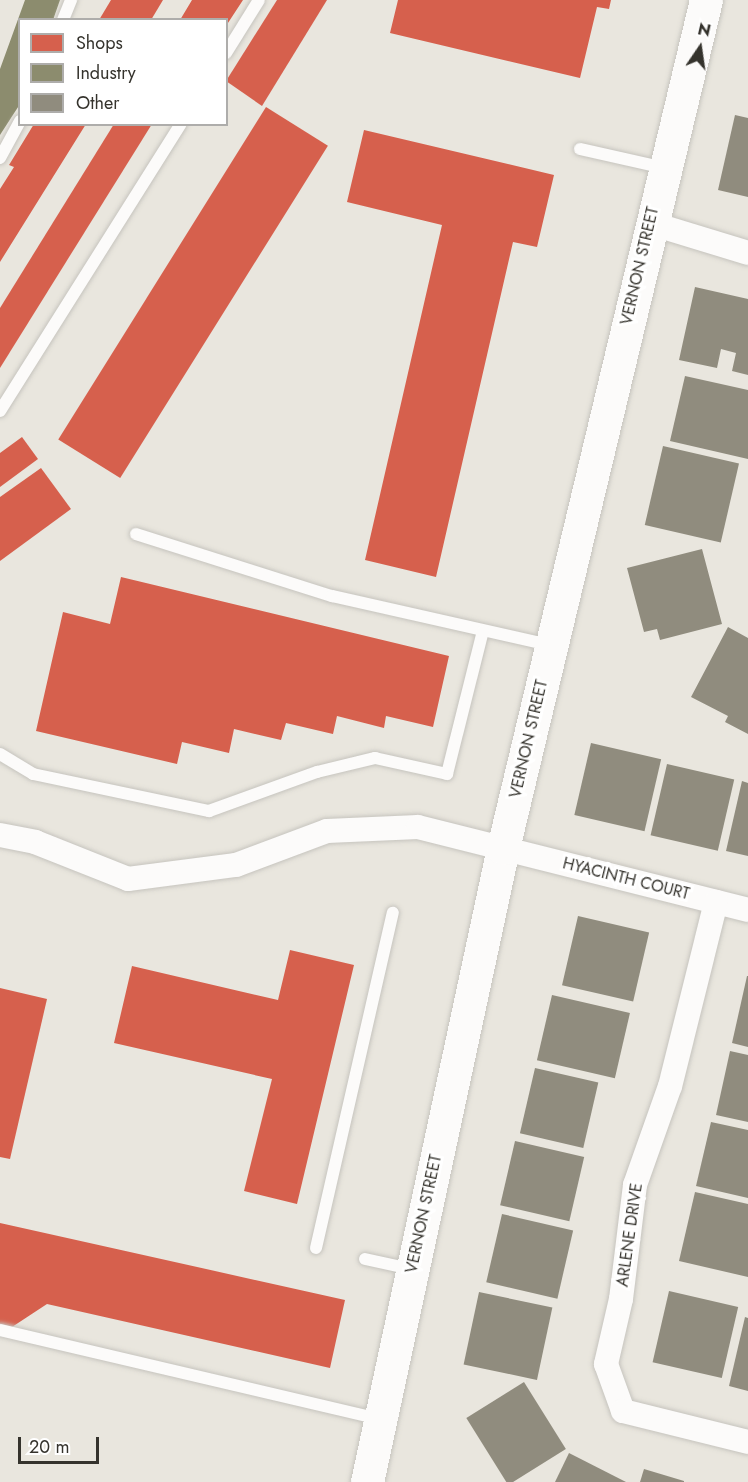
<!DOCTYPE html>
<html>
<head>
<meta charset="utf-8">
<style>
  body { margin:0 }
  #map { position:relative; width:748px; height:1482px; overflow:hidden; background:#e9e6de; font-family:Jost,sans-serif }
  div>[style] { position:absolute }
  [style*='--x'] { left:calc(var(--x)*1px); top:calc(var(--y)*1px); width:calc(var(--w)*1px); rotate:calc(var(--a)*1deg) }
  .shops>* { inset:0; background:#d6604d; transform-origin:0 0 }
  .industry>* { inset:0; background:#8c8c6e }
  .building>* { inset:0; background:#908c7e; transform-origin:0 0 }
  .roads { filter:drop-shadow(0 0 2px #c6c4be) drop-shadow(0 0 2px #c6c4be) }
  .service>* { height:12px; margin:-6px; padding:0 6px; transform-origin:6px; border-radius:6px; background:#fcfbfa }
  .minor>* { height:24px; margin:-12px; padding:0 12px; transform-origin:12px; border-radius:12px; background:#fcfbfa }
  .secondary>* { height:33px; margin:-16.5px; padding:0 16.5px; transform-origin:16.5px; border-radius:16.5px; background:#fcfbfa }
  span { translate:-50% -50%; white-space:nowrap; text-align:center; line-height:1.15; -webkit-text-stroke:6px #fff; paint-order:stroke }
  .street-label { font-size:16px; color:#35332d }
  .legend { position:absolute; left:18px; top:18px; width:210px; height:108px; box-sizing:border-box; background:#fff; border:2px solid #aeadab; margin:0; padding:8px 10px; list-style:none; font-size:18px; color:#35332d }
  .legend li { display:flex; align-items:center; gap:12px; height:30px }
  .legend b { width:30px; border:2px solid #aeadab }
  .north { position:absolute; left:670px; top:18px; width:60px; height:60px; -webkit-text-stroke:4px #fff; paint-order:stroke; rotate:13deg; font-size:16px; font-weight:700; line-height:24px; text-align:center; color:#35332d }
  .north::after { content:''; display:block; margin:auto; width:21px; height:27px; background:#35332d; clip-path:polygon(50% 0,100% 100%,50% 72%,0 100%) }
  .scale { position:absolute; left:18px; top:1437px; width:81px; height:27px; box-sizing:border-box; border:3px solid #35332d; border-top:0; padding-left:8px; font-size:18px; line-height:21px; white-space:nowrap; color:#35332d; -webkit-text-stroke:4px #fff; paint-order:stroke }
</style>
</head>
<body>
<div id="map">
  <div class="shops">
    <i style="clip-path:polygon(111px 0,163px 0,151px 20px,99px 20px)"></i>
    <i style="clip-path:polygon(192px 0,243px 0,226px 26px,226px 20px,180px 20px)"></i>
    <i style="clip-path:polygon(277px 0,327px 0,262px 106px,226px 81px)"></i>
    <i style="clip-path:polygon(398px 0,611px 0,609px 9px,597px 7px,580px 78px,390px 33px)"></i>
    <i style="left:266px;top:107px;width:73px;height:392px;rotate:32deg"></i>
    <i style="clip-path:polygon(34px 124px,86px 124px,0 262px,0 189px,14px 167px,9px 165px)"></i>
    <i style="clip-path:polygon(114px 124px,152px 124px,0 368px,0 308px)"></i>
    <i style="clip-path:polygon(364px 130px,554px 175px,537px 247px,513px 242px,436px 577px,365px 560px,442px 225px,347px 202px)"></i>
    <i style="clip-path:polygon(22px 437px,38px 459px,0 487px,0 453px)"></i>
    <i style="clip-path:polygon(41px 468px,71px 509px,0 561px,0 497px)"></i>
    <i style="clip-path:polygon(121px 577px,449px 656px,433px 727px,386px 716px,384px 728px,337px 716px,333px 734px,286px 723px,281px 740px,234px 729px,229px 753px,182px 742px,177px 764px,36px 731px,63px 612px,110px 624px)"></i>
    <i style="clip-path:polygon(290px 950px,354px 965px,297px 1204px,244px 1191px,272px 1079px,114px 1043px,132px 966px,278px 1000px)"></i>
    <i style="clip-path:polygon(0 988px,47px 999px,10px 1159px,0 1157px)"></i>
    <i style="clip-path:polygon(0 1223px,345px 1300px,330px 1368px,47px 1304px,12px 1327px,0 1324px)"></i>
  </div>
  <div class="industry">
    <i style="clip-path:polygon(25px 0,60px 0,53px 20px,20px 20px,20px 104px,0 135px,0 69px)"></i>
  </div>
  <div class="building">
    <i style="clip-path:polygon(735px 115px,748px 118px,748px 197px,718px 190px)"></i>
    <i style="clip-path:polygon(695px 287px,748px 299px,748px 375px,732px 371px,736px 353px,721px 349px,717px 368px,679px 360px)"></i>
    <i style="clip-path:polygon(685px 376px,748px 390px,748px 459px,670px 441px)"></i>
    <i style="left:663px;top:446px;width:78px;height:81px;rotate:13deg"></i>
    <i style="clip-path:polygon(702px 549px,722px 624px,660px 640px,657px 629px,644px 632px,627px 568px)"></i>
    <i style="clip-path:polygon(728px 627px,748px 638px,748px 734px,725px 722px,728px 716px,691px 697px)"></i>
    <i style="left:591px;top:743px;width:72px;height:74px;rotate:13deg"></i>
    <i style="left:667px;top:764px;width:69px;height:73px;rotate:13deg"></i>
    <i style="clip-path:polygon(742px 781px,748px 783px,748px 856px,726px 851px)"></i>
    <i style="left:578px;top:916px;width:73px;height:71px;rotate:13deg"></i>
    <i style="clip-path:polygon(747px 976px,748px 976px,748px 1047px,732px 1043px)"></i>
    <i style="left:552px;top:995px;width:80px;height:67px;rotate:13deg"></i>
    <i style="clip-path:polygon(730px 1051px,748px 1055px,748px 1122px,716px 1115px)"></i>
    <i style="left:535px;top:1068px;width:65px;height:67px;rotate:13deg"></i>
    <i style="clip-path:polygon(711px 1122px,748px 1130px,748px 1198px,696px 1186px)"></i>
    <i style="left:515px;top:1141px;width:71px;height:66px;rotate:13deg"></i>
    <i style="clip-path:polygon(695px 1192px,748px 1204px,748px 1277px,679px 1261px)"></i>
    <i style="left:502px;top:1214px;width:73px;height:70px;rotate:13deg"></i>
    <i style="left:669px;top:1291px;width:71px;height:73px;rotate:13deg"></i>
    <i style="left:479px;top:1292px;width:75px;height:74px;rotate:12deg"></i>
    <i style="clip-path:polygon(745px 1317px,748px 1318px,748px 1391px,729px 1386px)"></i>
    <i style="left:524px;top:1382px;width:79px;height:68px;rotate:58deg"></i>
    <i style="clip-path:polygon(569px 1453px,626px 1482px,555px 1482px)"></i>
    <i style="clip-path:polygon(644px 1469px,684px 1481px,684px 1482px,640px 1482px)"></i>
  </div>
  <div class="roads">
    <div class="service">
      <i style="--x:63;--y:20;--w:22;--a:-68"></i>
      <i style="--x:226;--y:53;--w:62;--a:-58.1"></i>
      <i style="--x:580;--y:149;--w:86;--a:12.7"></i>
      <i style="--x:0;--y:158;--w:42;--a:-61.6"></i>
      <i style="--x:0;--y:411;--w:339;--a:-57.8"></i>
      <i style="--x:136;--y:534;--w:206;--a:17.6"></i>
      <i style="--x:332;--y:596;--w:222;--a:12.7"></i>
      <i style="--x:0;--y:754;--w:39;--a:31"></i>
      <i style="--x:33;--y:774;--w:180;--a:11.9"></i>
      <i style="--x:209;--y:811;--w:115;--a:-19.9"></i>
      <i style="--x:317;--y:772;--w:60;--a:-13.6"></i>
      <i style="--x:375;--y:758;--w:74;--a:12.5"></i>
      <i style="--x:447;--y:774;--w:147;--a:-75.9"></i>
      <i style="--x:316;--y:1248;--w:344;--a:-77.1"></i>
      <i style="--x:365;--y:1259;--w:47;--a:12.3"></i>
      <i style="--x:0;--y:1330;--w:388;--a:13.2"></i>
    </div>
    <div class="minor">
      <i style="--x:650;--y:223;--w:102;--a:17"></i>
      <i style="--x:0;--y:835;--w:36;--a:11"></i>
      <i style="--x:35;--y:842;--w:100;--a:21.7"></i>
      <i style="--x:128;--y:879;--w:109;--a:-7.4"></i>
      <i style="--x:236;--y:865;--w:97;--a:-20.5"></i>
      <i style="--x:327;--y:831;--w:91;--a:-2.5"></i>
      <i style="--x:418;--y:827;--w:340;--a:14.1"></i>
      <i style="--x:716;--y:902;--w:190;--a:104"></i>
      <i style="--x:670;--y:1086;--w:105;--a:109.5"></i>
      <i style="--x:635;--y:1185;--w:115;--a:97"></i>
      <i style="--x:621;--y:1299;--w:67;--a:103"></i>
      <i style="--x:606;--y:1364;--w:50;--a:70.1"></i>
      <i style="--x:623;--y:1411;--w:129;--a:13.9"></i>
    </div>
    <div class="secondary">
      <i style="--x:367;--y:1482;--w:648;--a:-77.89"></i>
      <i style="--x:503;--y:848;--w:872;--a:-76.54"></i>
    </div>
  </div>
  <div class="street-label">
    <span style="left:640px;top:266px;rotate:-77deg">VERNON STREET</span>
    <span style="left:529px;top:739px;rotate:-77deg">VERNON STREET</span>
    <span style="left:626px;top:879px;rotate:14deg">HYACINTH COURT</span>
    <span style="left:424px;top:1214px;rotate:-78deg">VERNON STREET</span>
    <span style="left:630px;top:1235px;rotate:-82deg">ARLENE DRIVE</span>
  </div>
  <ul class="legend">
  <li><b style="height:16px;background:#d6604d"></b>Shops</li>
  <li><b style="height:16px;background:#8c8c6e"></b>Industry</li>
  <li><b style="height:16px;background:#908c7e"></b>Other</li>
  </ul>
  <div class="north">N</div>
  <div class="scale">20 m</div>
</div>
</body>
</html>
